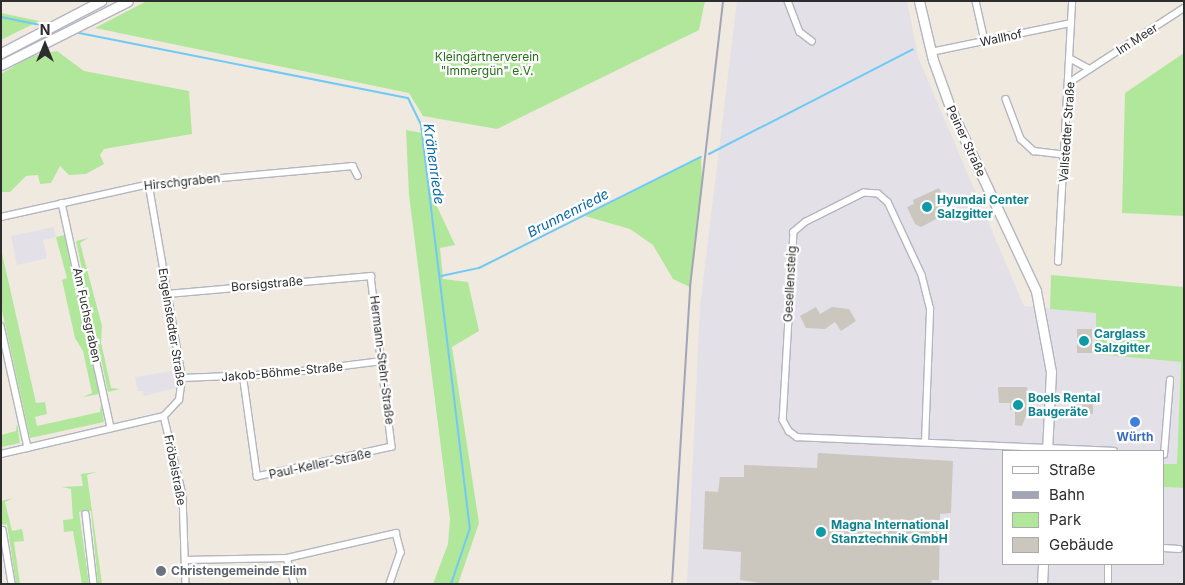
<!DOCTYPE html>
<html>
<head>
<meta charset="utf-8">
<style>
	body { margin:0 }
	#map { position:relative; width:1185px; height:585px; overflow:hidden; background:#efe9e0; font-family:Inter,sans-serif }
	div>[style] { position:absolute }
	.industrial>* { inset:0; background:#e3e0e8 }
	.green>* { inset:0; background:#b1e79b }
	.stream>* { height:2px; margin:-1px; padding:0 1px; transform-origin:1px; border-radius:1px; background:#70caf4 }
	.building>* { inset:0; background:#cbc7be; transform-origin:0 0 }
	.roads { filter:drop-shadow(1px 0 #b3b5c1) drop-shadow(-1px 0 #b3b5c1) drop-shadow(0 1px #b3b5c1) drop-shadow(0 -1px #b3b5c1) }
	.minor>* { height:5.5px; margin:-2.75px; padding:0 2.75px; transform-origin:2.75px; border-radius:2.75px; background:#fff }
	.secondary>* { height:9px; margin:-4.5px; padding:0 4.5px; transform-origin:4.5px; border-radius:4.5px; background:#fff }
	.rail>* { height:2px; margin:-1px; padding:0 1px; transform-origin:1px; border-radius:1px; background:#a2a4b8 }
	.dots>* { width:14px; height:14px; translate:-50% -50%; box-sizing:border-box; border:2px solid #fff; border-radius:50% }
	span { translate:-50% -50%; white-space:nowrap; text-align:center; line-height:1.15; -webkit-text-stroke:4.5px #fff; paint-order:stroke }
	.street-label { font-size:12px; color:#2d2d2d }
	.park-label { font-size:12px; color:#267018 }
	.culture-label { font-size:12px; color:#0d838f; font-weight:700 }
	.left { translate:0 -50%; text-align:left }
	.shop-label { font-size:12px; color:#366cbe; font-weight:700 }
	.worship-label { font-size:12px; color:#5b616d; font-weight:700 }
	.water-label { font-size:14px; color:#0868a7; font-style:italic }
	.frame { position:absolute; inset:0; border:2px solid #2d2d2d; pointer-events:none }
	.legend { position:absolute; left:1002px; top:450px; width:162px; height:115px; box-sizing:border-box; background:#fff; border:1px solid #ababab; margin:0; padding:6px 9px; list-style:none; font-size:15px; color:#2d2d2d }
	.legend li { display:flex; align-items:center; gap:10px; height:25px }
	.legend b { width:25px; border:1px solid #ababab }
	.north { position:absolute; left:20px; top:20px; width:50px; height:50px; -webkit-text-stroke:4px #fff; paint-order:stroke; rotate:0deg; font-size:14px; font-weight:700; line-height:20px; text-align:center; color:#2d2d2d }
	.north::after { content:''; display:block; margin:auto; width:18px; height:22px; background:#2d2d2d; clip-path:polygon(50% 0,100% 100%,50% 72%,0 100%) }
</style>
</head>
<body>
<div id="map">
	<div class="industrial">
		<div style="clip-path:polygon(737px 1px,907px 1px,918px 57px,1024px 306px,1096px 313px,1097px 354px,1181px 362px,1177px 465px,1164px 464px,1164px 451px,1004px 451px,1004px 564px,1164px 564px,1164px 487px,1184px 488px,1184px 584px,687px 584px,700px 307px)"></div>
		<div style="clip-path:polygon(54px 227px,56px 237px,43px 240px,47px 258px,17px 265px,11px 236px)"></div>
		<div style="clip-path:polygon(172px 371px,176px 388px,144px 396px,143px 391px,138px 391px,135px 377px)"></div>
	</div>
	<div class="green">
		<div style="clip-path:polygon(147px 1px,705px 1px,699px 30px,497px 129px,423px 116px,409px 93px,95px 28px)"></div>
		<div style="clip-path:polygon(1px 13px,39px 21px,1px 40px)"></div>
		<div style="clip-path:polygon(57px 51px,84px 71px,189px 91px,192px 134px,104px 149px,100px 155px,104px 164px,86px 174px,69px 175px,60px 166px,51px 183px,40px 184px,38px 175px,26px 176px,10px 192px,1px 192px,1px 74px,31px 56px)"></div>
		<div style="clip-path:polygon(1184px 53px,1184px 216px,1122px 213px,1125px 93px)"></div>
		<div style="clip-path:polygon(406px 130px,422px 133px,428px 187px,455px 245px,440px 248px,443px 279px,468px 282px,479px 331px,452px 347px,479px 523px,458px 584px,433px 584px,448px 544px,450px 519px,409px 195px)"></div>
		<div style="clip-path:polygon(701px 157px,702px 181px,690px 287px,673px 279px,653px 245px,630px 229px,585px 216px)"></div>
		<div style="clip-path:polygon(65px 235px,99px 394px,83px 397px,92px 393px,83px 351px,75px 338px,62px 280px,67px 278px,56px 237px)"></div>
		<div style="clip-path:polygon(88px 238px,80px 243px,102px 326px,101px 342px,111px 388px,120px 389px,108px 392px,76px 241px)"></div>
		<div style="clip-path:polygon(1px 249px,36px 403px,45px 402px,47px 414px,35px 417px,37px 426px,100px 412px,101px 403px,104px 422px,30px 438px,1px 306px)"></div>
		<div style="clip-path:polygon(1051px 275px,1184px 287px,1184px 488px,1164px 487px,1164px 464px,1177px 464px,1181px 362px,1096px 354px,1096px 313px,1050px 309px)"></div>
		<div style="clip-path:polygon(17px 423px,20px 443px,1px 447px,1px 435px,16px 431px)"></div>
		<div style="clip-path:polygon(96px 472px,87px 475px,102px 584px,98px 584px,91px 511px,79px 512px,89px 584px,82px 584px,73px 531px,64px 532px,63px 520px,73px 519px,71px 489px,62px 487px,83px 486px,81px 474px)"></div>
		<div style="clip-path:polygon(13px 498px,5px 502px,12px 531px,22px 529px,23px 534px,24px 541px,14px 542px,20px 584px,16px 584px,7px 524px,2px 525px,1px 521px,1px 501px)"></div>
	</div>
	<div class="stream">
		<div style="left:1px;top:17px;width:45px;rotate:11.6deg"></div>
		<div style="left:74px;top:32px;width:340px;rotate:11.2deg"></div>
		<div style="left:408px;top:98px;width:30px;rotate:64deg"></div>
		<div style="left:421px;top:125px;width:406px;rotate:83.1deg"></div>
		<div style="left:470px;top:528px;width:59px;rotate:108.7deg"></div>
		<div style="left:709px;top:154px;width:229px;rotate:-27.2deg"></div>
		<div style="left:441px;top:276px;width:39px;rotate:-12deg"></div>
		<div style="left:479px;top:268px;width:248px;rotate:-26.6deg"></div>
	</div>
	<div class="building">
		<div style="clip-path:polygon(939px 188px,947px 206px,935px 212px,938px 218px,921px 227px,915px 224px,907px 207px,914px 204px,913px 200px)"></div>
		<div style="clip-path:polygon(816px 307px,820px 314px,832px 307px,849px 309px,856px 321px,841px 331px,835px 322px,825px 329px,806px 328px,800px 316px)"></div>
		<div style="left:1077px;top:329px;width:15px;height:24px"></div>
		<div style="clip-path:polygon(998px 387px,1027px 387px,1029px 408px,1022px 426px,1015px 425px,1015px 410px,1010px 410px,1010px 403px,999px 403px)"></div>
		<div style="clip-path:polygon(1074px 394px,1093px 395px,1093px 414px,1076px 414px,1072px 410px)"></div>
		<div style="clip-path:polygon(818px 453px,953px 461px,951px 513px,940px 514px,939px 580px,932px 580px,931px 584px,768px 584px,740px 580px,741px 552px,703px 549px,705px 491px,718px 492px,720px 477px,744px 477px,744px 465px,817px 468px)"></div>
	</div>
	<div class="roads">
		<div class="minor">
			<div style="left:788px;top:1px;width:33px;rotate:69deg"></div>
			<div style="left:800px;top:32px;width:15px;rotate:37deg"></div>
			<div style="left:976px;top:1px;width:41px;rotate:77.3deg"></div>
			<div style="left:931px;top:52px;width:143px;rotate:-11.7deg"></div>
			<div style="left:1071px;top:59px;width:21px;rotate:28deg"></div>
			<div style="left:1070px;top:82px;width:136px;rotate:-33deg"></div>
			<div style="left:1006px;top:99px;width:43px;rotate:69.4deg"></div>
			<div style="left:1021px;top:139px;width:18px;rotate:43deg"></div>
			<div style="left:1034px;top:151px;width:31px;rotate:7deg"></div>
			<div style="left:62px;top:203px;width:230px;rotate:77.7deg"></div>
			<div style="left:1px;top:217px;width:148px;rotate:-12.5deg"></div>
			<div style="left:145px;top:185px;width:209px;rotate:-5.2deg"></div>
			<div style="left:353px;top:166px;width:11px;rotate:63deg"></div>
			<div style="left:1058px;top:262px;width:261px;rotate:-86.9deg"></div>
			<div style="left:167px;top:294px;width:205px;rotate:-5deg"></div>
			<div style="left:371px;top:276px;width:172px;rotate:83deg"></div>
			<div style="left:392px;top:447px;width:138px;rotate:167.5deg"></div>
			<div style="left:257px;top:477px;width:101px;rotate:-98deg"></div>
			<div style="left:1px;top:326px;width:125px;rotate:77.5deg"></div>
			<div style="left:182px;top:378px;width:96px;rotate:-2.4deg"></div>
			<div style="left:278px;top:374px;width:105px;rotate:-7.1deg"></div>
			<div style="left:164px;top:416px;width:81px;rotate:76.5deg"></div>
			<div style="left:183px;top:495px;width:89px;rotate:88.1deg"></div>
			<div style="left:925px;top:442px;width:133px;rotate:-87.8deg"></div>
			<div style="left:930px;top:309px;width:34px;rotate:-104deg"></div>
			<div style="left:922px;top:276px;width:81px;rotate:-115deg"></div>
			<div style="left:888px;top:203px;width:13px;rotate:-138deg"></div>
			<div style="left:878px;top:194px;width:14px;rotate:-176deg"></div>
			<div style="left:864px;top:193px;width:65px;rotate:153.4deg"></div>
			<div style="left:806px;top:222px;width:16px;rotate:140deg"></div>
			<div style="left:794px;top:232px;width:188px;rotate:93.3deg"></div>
			<div style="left:783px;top:420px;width:13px;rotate:61deg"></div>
			<div style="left:789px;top:431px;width:10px;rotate:37deg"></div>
			<div style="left:797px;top:437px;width:317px;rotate:2.5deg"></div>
			<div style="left:1px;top:454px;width:167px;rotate:-13.1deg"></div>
			<div style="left:164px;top:416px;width:22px;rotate:-47deg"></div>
			<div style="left:179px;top:400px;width:22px;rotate:-82deg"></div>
			<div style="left:182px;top:378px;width:195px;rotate:-99.8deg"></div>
			<div style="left:1164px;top:455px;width:75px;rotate:-85.4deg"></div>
			<div style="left:86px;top:514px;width:70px;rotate:83.5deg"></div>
			<div style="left:3px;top:530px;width:55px;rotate:80.5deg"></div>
			<div style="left:1164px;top:548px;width:15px;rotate:4deg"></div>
			<div style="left:287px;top:558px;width:27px;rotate:73deg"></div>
			<div style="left:185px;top:560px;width:102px;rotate:-1.1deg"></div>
			<div style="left:287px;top:558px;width:112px;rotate:-12.9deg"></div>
			<div style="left:396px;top:533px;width:20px;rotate:75deg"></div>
			<div style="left:401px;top:552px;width:34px;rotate:109deg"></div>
			<div style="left:1108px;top:584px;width:20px;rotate:-90deg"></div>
		</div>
		<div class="secondary">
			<div style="left:919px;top:1px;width:61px;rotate:76.7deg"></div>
			<div style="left:933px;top:60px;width:53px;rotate:70.2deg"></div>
			<div style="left:951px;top:110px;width:200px;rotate:64.8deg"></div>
			<div style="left:1036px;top:291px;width:82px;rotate:79.5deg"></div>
			<div style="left:1051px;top:372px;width:79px;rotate:92.9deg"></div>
			<div style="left:1px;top:53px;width:113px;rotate:-27.5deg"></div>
			<div style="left:1px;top:65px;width:142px;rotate:-26.7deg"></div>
			<div style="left:1042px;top:584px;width:20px;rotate:-87deg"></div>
		</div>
	</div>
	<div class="rail">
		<div style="left:672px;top:584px;width:298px;rotate:-86.5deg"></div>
		<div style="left:690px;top:287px;width:288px;rotate:-83.4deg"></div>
	</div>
	<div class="dots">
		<div style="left:927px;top:207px;background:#0f9aa8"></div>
		<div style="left:1084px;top:341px;background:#0f9aa8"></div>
		<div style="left:1018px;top:405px;background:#0f9aa8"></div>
		<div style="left:1135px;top:422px;background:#3f7fe0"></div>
		<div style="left:821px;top:532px;background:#0f9aa8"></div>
		<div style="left:161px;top:571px;background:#6b7280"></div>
	</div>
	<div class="street-label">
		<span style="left:1001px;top:38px;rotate:-12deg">Wallhof</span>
		<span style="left:1137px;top:39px;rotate:-33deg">Im Meer</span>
		<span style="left:1067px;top:132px;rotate:-86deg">Vallstedter Straße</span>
		<span style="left:966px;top:141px;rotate:65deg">Peiner Straße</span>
		<span style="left:182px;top:182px;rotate:-6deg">Hirschgraben</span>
		<span style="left:267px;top:284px;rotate:-5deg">Borsigstraße</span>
		<span style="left:790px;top:284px;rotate:-87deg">Gesellensteig</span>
		<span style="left:87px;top:315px;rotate:78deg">Am Fuchsgraben</span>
		<span style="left:172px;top:327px;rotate:81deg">Engelnstedter Straße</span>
		<span style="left:382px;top:360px;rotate:83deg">Hermann-Stehr-Straße</span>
		<span style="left:282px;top:372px;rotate:-5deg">Jakob-Böhme-Straße</span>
		<span style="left:320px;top:464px;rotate:-12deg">Paul-Keller-Straße</span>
		<span style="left:175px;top:470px;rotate:79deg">Fröbelstraße</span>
	</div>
	<div class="park-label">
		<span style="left:487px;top:64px">Kleingärtnerverein<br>"Immergün" e.V.</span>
	</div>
	<div class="culture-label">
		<span class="left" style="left:937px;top:207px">Hyundai Center<br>Salzgitter</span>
		<span class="left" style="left:1094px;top:341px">Carglass<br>Salzgitter</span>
		<span class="left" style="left:1028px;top:405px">Boels Rental<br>Baugeräte</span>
		<span class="left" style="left:831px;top:532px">Magna International<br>Stanztechnik GmbH</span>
	</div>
	<div class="shop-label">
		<span style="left:1135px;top:437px">Würth</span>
	</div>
	<div class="worship-label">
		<span class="left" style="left:171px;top:571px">Christengemeinde Elim</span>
	</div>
	<div class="water-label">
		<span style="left:434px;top:164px;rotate:82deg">Krähenriede</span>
		<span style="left:568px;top:213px;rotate:-27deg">Brunnenriede</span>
	</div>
	<div class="frame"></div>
	<ul class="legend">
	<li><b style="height:6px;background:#fff"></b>Straße</li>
	<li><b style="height:6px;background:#a2a4b8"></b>Bahn</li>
	<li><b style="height:14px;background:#b1e79b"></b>Park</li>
	<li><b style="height:14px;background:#cbc7be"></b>Gebäude</li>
	</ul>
	<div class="north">N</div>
</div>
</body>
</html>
